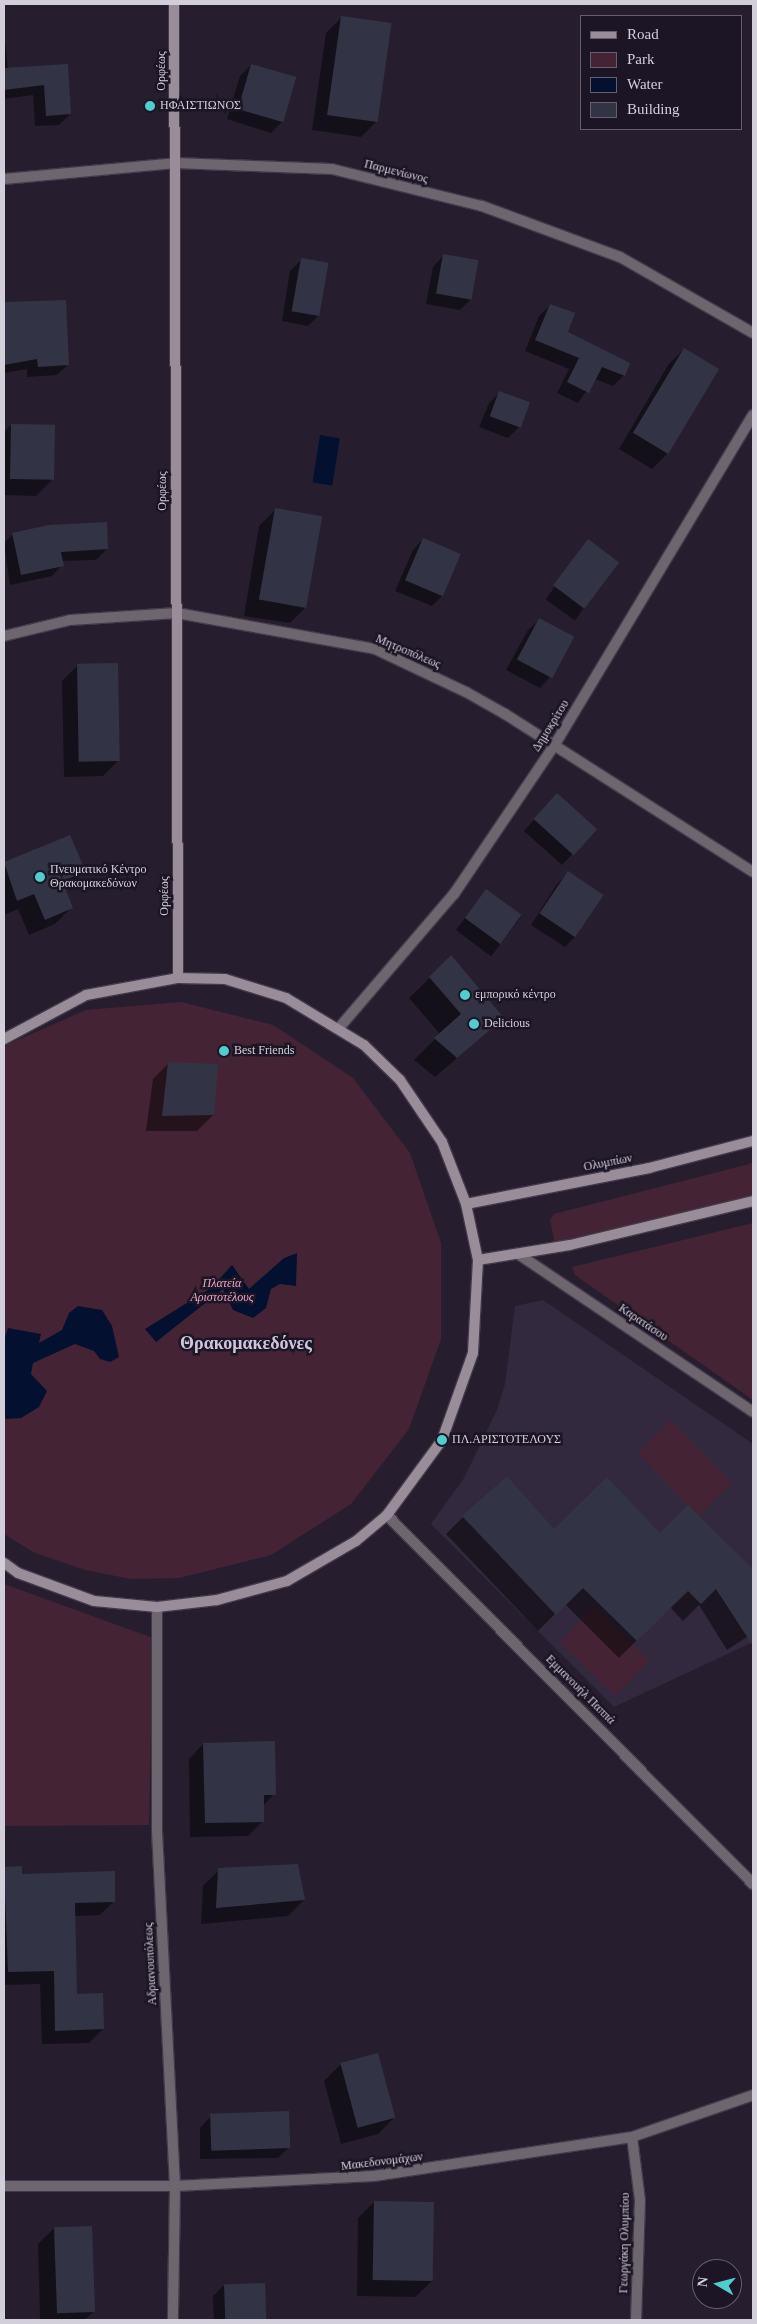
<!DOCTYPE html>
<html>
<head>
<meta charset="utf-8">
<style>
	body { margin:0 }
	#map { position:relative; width:757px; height:2324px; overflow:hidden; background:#261e2f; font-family:"Times New Roman",serif }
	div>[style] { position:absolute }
	.built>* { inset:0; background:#33293e }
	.green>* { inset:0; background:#442434; transform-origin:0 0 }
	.water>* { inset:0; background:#03102f; transform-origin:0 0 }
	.shadow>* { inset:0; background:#0007; transform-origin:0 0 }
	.building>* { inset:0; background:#333346; transform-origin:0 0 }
	.roads { filter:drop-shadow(1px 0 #423a4a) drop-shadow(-1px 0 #423a4a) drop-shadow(0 1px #423a4a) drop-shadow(0 -1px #423a4a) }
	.street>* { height:10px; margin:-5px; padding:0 5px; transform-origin:5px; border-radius:5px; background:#6e666e }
	.secondary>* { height:10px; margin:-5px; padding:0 5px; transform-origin:5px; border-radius:5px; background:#998d99 }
	.dots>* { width:14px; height:14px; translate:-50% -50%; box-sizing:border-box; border:2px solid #1c1525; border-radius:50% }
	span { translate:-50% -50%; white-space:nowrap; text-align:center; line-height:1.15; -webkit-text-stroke:5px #1c1525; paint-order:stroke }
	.street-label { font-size:12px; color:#d3cfda }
	.poi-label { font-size:12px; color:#d3cfda }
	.left { translate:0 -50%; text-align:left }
	.park-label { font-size:12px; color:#efa6c9; font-style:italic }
	.district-label { font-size:18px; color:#cfc5db; font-weight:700 }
	.frame { position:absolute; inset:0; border:5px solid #d3cfda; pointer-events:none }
	.legend { position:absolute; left:580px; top:15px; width:162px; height:115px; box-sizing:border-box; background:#1c1525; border:1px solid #655f6d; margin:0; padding:6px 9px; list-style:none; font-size:15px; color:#d3cfda }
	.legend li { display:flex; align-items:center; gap:10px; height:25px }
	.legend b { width:25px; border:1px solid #655f6d }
	.north { position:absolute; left:692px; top:2259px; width:50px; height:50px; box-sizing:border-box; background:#1c1525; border:1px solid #655f6d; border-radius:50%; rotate:278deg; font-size:14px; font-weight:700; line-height:20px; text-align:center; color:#d3cfda }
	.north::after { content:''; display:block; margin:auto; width:18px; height:22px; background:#52cdce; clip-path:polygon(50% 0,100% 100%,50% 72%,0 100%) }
</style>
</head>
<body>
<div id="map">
	<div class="built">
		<div style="clip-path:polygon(543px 1300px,753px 1444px,753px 1642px,614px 1707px,431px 1524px,464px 1478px,497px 1410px,505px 1384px,515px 1306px)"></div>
	</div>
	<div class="green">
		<div style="clip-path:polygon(181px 1002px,273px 1025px,353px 1078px,410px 1153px,441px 1243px,441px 1339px,409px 1429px,351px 1504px,271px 1555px,179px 1578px,131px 1579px,85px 1570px,35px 1553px,4px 1534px,4px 1046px,86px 1010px)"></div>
		<div style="clip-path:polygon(753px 1163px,753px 1200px,556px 1248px,550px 1220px,554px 1214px)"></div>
		<div style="clip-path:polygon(753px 1223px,753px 1400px,575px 1275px,572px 1267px)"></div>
		<div style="left:671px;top:1420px;width:88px;height:47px;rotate:46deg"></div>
		<div style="clip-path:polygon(4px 1584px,153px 1638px,149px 1825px,4px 1826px)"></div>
		<div style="left:594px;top:1607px;width:77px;height:49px;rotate:44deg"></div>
	</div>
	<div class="water">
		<div style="left:320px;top:435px;width:20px;height:48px;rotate:9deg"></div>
		<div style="clip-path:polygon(297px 1253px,296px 1286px,280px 1284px,271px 1289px,266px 1308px,253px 1318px,233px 1310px,223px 1289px,156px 1342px,145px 1329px,211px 1288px,232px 1265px,249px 1289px,284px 1258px)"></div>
		<div style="clip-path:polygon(78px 1306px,102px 1310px,112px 1326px,119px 1357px,110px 1362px,100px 1359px,94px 1351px,75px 1344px,33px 1363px,31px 1374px,47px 1391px,39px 1407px,21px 1418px,6px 1419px,4px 1416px,4px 1341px,8px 1328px,41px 1334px,39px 1343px,62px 1330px,69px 1313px)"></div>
	</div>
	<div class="shadow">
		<div style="clip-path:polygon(342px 17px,377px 121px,361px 137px,312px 130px,326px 33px)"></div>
		<div style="clip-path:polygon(4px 30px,8px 69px,67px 66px,70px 114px,59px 125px,35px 126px,33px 95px,4px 99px)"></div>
		<div style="clip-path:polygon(251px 65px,295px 78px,282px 122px,271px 133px,227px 119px,240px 76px)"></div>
		<div style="clip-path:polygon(443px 256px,471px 299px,460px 310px,426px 304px,433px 267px)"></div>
		<div style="clip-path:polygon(301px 260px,319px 315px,308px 326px,282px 321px,290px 271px)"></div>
		<div style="clip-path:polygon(4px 301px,68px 365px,57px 375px,27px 377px,27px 369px,4px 373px)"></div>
		<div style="clip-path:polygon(550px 305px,566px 333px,624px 375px,613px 386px,595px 379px,578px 403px,557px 393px,569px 369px,525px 351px,539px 316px)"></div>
		<div style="clip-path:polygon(684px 349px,717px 369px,668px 453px,652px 469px,619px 449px,668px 365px)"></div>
		<div style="clip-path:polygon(500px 392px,519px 427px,508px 438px,479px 427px,489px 403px)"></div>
		<div style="clip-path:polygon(11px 425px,52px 480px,36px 496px,4px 495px,4px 432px)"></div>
		<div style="clip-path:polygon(275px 510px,306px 607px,290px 623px,244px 616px,259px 526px)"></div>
		<div style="clip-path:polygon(13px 534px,107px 549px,96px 560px,62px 561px,62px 565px,52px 576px,10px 585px,4px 543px)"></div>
		<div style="clip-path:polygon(423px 539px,443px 595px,432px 606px,395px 591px,413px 550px)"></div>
		<div style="left:588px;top:541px;width:36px;height:72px;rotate:36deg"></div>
		<div style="clip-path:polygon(539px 620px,550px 677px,540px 688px,506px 670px,528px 630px)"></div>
		<div style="clip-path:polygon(78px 665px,119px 760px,103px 776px,64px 777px,62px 681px)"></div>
		<div style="clip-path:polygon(547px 805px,596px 829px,562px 865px,524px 831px)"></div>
		<div style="clip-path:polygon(70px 837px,84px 871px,63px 889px,71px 908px,55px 924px,29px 935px,18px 909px,4px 915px,4px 864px)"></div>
		<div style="clip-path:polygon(568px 873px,602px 895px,576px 936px,565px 947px,531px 925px,557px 884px)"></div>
		<div style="left:486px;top:890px;width:44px;height:50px;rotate:37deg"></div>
		<div style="clip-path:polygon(451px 957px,503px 1018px,435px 1077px,414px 1060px,440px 1034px,409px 998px)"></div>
		<div style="clip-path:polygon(169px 1063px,213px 1115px,197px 1131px,146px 1131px,153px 1079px)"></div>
		<div style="clip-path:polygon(688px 1506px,753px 1571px,753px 1633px,727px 1650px,699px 1605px,683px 1621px,670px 1607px,619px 1658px,565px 1604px,538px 1631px,446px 1534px,463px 1517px,554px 1530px,660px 1535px)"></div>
		<div style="clip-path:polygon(203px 1744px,274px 1794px,263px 1806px,263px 1821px,248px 1836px,190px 1837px,189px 1759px)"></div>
		<div style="clip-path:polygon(21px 1867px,21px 1875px,114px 1901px,100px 1915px,74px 1916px,76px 1995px,103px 2029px,89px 2043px,42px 2044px,40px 1984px,4px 1985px,4px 1868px)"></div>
		<div style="clip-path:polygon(219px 1870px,304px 1900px,288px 1916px,201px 1924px,203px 1886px)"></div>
		<div style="clip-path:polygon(378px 2055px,394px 2118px,378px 2134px,341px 2144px,324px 2081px,340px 2065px)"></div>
		<div style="clip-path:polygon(210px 2117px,288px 2148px,278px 2158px,200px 2159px,200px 2128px)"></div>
		<div style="clip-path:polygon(374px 2202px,432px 2281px,415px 2297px,357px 2296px,358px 2218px)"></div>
		<div style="clip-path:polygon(54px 2228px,94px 2311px,85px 2320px,40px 2320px,38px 2244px)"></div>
		<div style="clip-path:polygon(264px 2284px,265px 2320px,214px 2320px,213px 2296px,224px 2285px)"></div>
	</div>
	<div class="building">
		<div style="left:341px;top:16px;width:51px;height:100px;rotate:8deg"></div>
		<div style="clip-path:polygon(68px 64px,71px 114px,46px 116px,44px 85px,4px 90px,4px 68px)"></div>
		<div style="left:251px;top:64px;width:47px;height:47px;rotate:16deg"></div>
		<div style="left:443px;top:254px;width:36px;height:40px;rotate:10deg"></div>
		<div style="left:301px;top:258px;width:28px;height:54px;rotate:10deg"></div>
		<div style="clip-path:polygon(66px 300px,69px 365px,38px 367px,37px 359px,4px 365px,4px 302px)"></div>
		<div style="clip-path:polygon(550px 304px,575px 313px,568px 332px,630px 363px,625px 376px,602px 367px,589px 393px,567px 382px,579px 358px,535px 340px)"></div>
		<div style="left:684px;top:348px;width:41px;height:99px;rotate:31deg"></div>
		<div style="left:499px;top:391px;width:33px;height:27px;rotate:20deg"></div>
		<div style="left:11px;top:424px;width:44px;height:55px;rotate:1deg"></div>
		<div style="left:275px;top:508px;width:48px;height:93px;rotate:10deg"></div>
		<div style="clip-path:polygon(107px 522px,108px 549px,61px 552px,64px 566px,21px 575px,12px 533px,49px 525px)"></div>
		<div style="left:423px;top:538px;width:41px;height:46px;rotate:23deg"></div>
		<div style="left:588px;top:539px;width:39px;height:58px;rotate:37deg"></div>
		<div style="left:539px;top:618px;width:40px;height:47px;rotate:28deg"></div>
		<div style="left:118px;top:663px;width:98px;height:41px;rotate:89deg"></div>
		<div style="left:557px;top:793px;width:54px;height:35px;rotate:42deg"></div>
		<div style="clip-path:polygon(70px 835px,86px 872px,62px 881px,73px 908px,45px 920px,34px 894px,17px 901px,4px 862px)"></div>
		<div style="left:568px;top:871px;width:43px;height:51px;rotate:34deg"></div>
		<div style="left:486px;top:889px;width:44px;height:36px;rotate:36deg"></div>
		<div style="clip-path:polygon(451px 955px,504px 1018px,457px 1058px,434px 1038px,461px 1014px,429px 977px)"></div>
		<div style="clip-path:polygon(168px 1062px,218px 1064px,214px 1115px,162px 1116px)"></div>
		<div style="clip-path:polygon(507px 1476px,554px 1529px,607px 1477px,660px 1533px,688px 1505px,753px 1569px,753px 1646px,716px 1589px,701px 1604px,688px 1591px,637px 1641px,583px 1588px,556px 1615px,462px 1516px)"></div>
		<div style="clip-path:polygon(275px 1741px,276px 1795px,264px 1795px,264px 1822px,205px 1823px,203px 1743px)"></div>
		<div style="clip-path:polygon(298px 1864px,305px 1900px,216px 1908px,218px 1868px)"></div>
		<div style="clip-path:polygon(22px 1866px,22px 1874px,115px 1871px,115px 1902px,75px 1903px,77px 1994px,103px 1993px,104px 2029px,55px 2031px,54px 1971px,8px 1972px,4px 1867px)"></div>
		<div style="left:378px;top:2053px;width:67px;height:39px;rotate:75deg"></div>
		<div style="left:289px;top:2111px;width:37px;height:79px;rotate:88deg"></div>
		<div style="left:374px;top:2201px;width:60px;height:79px;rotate:1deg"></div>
		<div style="left:92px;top:2226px;width:86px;height:38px;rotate:88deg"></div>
		<div style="left:265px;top:2283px;width:37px;height:41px;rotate:88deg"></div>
	</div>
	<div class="roads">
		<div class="street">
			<div style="left:4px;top:179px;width:172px;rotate:-5.3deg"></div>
			<div style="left:175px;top:163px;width:157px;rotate:2.2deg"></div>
			<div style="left:332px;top:169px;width:154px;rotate:13.9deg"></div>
			<div style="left:482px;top:206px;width:147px;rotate:20.3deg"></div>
			<div style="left:620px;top:257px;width:153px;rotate:29.7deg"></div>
			<div style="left:4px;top:636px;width:68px;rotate:-13.6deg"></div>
			<div style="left:70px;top:620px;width:107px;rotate:-3.7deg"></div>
			<div style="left:177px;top:613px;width:201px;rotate:10.3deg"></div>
			<div style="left:375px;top:649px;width:101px;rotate:25.3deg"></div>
			<div style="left:466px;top:692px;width:45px;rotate:29.4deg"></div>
			<div style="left:505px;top:714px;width:294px;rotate:32.5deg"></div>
			<div style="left:339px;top:1028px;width:177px;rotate:-49.4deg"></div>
			<div style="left:454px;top:894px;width:179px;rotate:-56deg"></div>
			<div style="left:554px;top:746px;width:386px;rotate:-59deg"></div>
			<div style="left:518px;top:1254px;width:283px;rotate:33.9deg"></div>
			<div style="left:387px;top:1515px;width:520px;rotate:45.23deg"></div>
			<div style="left:157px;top:1607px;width:224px;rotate:90deg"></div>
			<div style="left:157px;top:1831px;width:355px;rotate:87.1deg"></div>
			<div style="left:175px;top:2186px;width:134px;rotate:90.9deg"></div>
			<div style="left:632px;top:2137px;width:64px;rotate:82.8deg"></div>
			<div style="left:640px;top:2200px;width:120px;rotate:91.9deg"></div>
			<div style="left:4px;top:2186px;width:171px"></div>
			<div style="left:175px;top:2186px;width:199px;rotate:-2.9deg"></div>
			<div style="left:374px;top:2176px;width:261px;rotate:-8.6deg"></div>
			<div style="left:632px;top:2137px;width:128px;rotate:-19.1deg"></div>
		</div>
		<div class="secondary">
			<div style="left:174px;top:4px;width:974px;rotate:89.76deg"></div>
			<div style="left:4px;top:1039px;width:93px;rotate:-28.2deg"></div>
			<div style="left:86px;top:995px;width:94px;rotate:-10.5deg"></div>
			<div style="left:178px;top:978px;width:47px;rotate:1.2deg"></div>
			<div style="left:225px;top:979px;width:64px;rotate:17.3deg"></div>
			<div style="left:286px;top:998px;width:91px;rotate:31.1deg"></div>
			<div style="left:364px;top:1045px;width:50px;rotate:44.2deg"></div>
			<div style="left:400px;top:1080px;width:75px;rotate:55.9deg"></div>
			<div style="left:442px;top:1142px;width:66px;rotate:68.8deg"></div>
			<div style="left:466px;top:1204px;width:57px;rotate:77.9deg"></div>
			<div style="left:478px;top:1260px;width:93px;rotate:93.1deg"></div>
			<div style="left:473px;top:1353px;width:92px;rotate:109.6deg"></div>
			<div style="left:442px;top:1440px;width:93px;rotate:126.3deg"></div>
			<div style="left:387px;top:1515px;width:40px;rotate:140deg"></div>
			<div style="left:356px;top:1541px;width:80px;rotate:149.9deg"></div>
			<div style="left:287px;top:1581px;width:73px;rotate:164.8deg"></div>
			<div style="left:217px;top:1600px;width:60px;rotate:173.3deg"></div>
			<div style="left:157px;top:1607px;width:63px;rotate:-174.6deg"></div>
			<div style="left:94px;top:1601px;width:81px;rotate:-159.8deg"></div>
			<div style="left:18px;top:1573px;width:17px;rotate:-144deg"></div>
			<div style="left:466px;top:1204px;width:187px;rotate:-11.1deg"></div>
			<div style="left:649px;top:1168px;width:107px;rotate:-14.6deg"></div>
			<div style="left:478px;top:1260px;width:93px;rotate:-9.3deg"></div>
			<div style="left:570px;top:1245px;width:188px;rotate:-13.5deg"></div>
		</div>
	</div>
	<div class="dots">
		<div style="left:150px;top:106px;background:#52cdce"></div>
		<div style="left:40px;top:877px;background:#52cdce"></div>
		<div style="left:465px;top:995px;background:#52cdce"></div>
		<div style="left:474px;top:1024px;background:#52cdce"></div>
		<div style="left:224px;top:1051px;background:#52cdce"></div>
		<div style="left:442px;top:1440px;background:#52cdce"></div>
	</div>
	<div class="street-label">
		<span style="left:162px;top:71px;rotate:-90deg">Ορφέως</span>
		<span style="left:396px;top:172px;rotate:14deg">Παρμενίωνος</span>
		<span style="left:163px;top:491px;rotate:-90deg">Ορφέως</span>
		<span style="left:408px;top:652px;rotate:23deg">Μητροπόλεως</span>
		<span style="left:551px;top:726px;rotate:-58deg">Δημοκρίτου</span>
		<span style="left:165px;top:896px;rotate:-90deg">Ορφέως</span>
		<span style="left:608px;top:1163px;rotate:-11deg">Ολυμπίων</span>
		<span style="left:643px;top:1323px;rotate:34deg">Καρατάσου</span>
		<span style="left:580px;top:1690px;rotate:45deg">Εμμανουήλ Παππά</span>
		<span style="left:151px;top:1964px;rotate:-93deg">Αδριανουπόλεως</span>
		<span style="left:382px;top:2162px;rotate:-7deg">Μακεδονομάχων</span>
		<span style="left:625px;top:2243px;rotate:-89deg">Γεωργάκη Ολυμπίου</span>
	</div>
	<div class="poi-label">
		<span class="left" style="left:160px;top:106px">ΗΦΑΙΣΤΙΩΝΟΣ</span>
		<span class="left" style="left:50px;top:877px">Πνευματικό Κέντρο<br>Θρακομακεδόνων</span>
		<span class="left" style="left:475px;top:995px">εμπορικό κέντρο</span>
		<span class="left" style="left:484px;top:1024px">Delicious</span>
		<span class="left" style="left:234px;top:1051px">Best Friends</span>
		<span class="left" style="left:452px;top:1440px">ΠΛ.ΑΡΙΣΤΟΤΕΛΟΥΣ</span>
	</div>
	<div class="park-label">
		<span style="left:222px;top:1291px">Πλατεία<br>Αριστοτέλους</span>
	</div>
	<div class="district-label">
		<span style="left:246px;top:1343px">Θρακομακεδόνες</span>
	</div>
	<div class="frame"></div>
	<ul class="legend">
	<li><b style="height:6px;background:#998d99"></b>Road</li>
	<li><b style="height:14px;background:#442434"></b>Park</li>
	<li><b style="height:14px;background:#03102f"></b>Water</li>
	<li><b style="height:14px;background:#333346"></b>Building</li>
	</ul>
	<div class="north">N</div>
</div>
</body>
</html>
